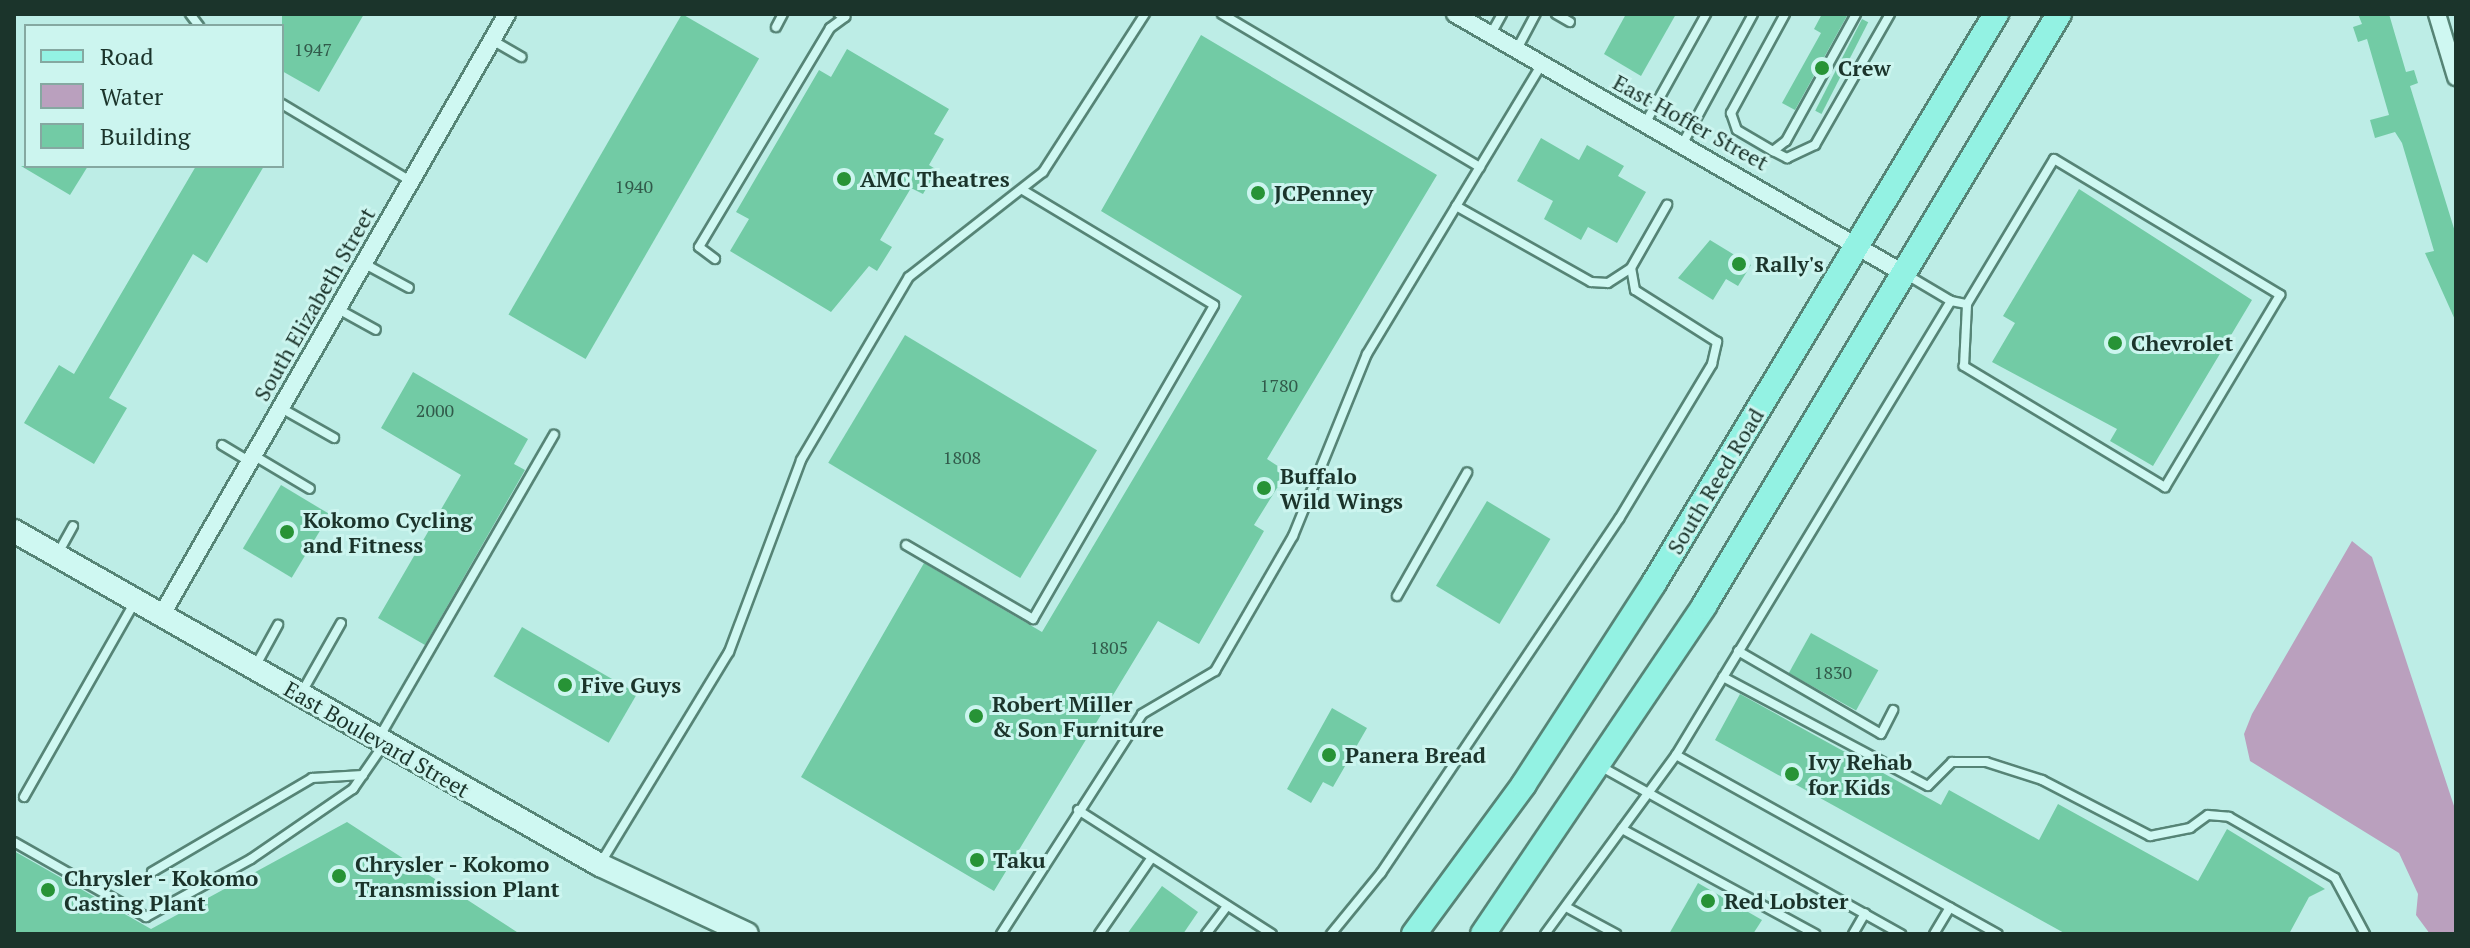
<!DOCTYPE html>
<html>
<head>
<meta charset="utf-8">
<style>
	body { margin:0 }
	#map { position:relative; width:2470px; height:948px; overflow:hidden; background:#bdede6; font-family:"PT Serif",serif }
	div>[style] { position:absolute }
	.water>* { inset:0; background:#baa0be }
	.building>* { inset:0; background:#72cba5; transform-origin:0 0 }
	.roads { filter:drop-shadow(2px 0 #568476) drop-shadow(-2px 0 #568476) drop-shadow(0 2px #568476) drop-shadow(0 -2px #568476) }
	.lane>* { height:8px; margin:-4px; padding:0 4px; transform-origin:4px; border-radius:4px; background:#cff8f2 }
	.street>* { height:16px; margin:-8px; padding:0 8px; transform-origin:8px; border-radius:8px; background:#cff8f2 }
	.secondary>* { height:22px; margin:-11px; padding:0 11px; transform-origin:11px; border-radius:11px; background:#cff8f2 }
	.primary>* { height:24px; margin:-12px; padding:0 12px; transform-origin:12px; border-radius:12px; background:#93f2e3 }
	.dots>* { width:22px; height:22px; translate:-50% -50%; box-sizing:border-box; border:4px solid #ccf5ef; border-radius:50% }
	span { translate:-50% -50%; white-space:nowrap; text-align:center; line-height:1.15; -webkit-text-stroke:6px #ccf5ef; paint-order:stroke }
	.number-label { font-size:18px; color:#315a4a }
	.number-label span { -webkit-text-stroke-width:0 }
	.poi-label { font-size:22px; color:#1b342b; font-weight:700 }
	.left { translate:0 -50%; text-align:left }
	.street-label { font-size:22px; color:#1b342b }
	.frame { position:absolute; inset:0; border:16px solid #1b342b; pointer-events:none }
	.legend { position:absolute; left:24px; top:24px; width:260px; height:144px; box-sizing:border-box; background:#ccf5ef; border:2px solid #85a8a1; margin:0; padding:10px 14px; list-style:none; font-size:24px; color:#1b342b }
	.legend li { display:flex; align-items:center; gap:16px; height:40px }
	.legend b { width:40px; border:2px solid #85a8a1 }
</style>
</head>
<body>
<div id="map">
	<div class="water">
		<div style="clip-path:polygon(2352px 541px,2372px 557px,2456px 812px,2456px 934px,2430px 934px,2416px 915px,2418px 894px,2399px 853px,2250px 761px,2244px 734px,2252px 714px)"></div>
	</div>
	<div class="building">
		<div style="clip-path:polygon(282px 14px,364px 14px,319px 92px,282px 71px)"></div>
		<div style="left:682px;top:14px;width:89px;height:347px;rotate:30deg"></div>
		<div style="clip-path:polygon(1626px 14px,1676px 14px,1641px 76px,1604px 54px)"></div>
		<div style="clip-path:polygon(1822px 14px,1848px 14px,1795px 110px,1782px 103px,1821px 33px,1814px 29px)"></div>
		<div style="clip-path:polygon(2358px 14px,2389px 14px,2406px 72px,2414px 70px,2418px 83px,2410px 86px,2456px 235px,2456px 322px,2425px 253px,2434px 251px,2402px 143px,2395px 132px,2375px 138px,2370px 120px,2389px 115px,2367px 39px,2358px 42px,2353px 27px,2362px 24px)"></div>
		<div style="left:1862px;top:19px;width:7px;height:103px;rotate:27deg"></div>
		<div style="clip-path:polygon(1201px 35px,1437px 175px,1267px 459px,1287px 472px,1254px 525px,1264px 531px,1199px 644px,1158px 621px,994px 891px,801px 777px,924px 563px,1042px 632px,1242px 296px,1101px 211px)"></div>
		<div style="clip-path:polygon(847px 49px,949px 109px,934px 134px,944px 139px,929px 165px,937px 170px,923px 194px,911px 188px,880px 240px,892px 247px,877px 271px,869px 266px,831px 312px,730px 251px,749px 219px,736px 212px,819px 70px,831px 77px)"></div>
		<div style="clip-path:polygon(1541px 138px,1579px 160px,1587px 145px,1624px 166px,1618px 176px,1646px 192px,1617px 243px,1588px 227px,1581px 240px,1544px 219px,1553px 201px,1517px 181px)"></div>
		<div style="clip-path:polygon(21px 166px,88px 166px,70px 195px)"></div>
		<div style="clip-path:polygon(196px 166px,264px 166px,207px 263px,193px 254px,109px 398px,127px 408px,94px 464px,24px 423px,59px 365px,74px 374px)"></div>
		<div style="clip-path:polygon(2079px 189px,2252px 300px,2153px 466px,2110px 441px,2117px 429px,1992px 362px,2015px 323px,2003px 316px)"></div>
		<div style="clip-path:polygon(1710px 240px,1751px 265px,1738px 286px,1726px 279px,1713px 300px,1678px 278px)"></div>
		<div style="left:905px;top:335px;width:224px;height:149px;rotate:31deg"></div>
		<div style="clip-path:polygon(413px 372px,528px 439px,514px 464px,525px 470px,425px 645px,378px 618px,461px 475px,381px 428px)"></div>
		<div style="left:281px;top:485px;width:57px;height:74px;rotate:31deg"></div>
		<div style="left:1487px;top:501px;width:74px;height:99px;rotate:31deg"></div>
		<div style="left:522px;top:627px;width:133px;height:57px;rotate:30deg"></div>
		<div style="left:1811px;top:633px;width:77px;height:46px;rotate:29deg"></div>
		<div style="clip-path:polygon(1740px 694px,1941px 805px,1949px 790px,2039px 840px,2058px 804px,2198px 881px,2227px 829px,2325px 889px,2309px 897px,2289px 934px,2066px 934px,1715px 740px)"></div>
		<div style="clip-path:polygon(1332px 708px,1367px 728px,1333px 787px,1323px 782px,1311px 803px,1287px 789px)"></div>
		<div style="clip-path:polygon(347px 822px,520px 934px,14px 934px,14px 851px,151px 929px)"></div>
		<div style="clip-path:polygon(1698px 883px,1762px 920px,1753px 934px,1669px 934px)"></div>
		<div style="clip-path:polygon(1162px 886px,1198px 912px,1183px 934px,1127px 934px)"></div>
	</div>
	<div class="roads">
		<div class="lane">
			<div style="left:190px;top:14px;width:15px;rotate:53deg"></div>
			<div style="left:1222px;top:14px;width:300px;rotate:30.7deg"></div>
			<div style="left:1556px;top:14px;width:16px;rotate:30deg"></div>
			<div style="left:1785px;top:14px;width:113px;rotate:118.6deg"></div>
			<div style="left:1731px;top:113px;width:18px;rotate:71deg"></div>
			<div style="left:1737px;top:130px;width:42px;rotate:30.3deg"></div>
			<div style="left:1773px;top:151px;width:16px;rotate:-38deg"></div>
			<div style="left:1786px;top:141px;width:145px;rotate:-61.1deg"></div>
			<div style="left:776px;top:27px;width:15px;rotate:-62deg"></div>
			<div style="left:1491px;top:34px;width:23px;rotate:-61deg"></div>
			<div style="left:492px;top:40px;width:34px;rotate:30deg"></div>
			<div style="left:1517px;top:49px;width:40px;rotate:-62deg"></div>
			<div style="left:282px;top:104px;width:148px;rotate:30.9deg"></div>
			<div style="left:1646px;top:122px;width:124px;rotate:-60.9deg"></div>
			<div style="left:1683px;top:143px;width:147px;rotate:-61.5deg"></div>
			<div style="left:1773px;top:151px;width:16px;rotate:27deg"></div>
			<div style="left:1787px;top:158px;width:31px;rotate:-25deg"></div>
			<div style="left:1815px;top:145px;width:151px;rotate:-60.2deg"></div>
			<div style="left:1456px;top:206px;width:155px;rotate:29.4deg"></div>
			<div style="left:1591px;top:282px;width:17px;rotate:3deg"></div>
			<div style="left:1608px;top:283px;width:27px;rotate:-33deg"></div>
			<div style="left:715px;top:259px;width:20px;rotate:-143deg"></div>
			<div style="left:699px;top:247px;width:255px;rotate:-59.1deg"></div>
			<div style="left:830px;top:28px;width:19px;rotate:-36deg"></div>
			<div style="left:845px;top:17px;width:7px;rotate:-153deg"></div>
			<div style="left:363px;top:263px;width:52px;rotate:28.5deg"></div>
			<div style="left:1951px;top:301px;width:16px;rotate:11deg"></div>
			<div style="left:1967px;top:304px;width:169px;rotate:-59deg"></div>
			<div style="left:2054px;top:159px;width:264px;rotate:31deg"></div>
			<div style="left:2280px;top:295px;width:224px;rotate:120.9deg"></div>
			<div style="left:2165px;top:487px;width:235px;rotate:-149deg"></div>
			<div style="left:1964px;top:366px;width:62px;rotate:-87.2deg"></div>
			<div style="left:338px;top:309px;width:43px;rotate:28.9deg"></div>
			<div style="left:281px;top:408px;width:61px;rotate:29.5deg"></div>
			<div style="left:222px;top:445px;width:33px;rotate:31deg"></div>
			<div style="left:253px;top:455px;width:66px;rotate:30.8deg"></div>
			<div style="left:906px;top:545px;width:147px;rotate:30.2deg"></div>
			<div style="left:1033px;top:619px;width:362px;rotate:-60deg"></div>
			<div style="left:1214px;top:305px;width:222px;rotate:-149deg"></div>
			<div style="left:57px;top:555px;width:33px;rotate:-61deg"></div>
			<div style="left:1397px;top:596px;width:142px;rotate:-60.4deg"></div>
			<div style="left:1738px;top:651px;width:165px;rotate:30.1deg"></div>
			<div style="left:1881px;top:734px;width:27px;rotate:-63deg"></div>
			<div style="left:256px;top:665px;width:46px;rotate:-61.2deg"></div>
			<div style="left:1723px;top:677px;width:232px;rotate:28deg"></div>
			<div style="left:1928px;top:786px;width:34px;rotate:-45deg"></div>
			<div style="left:1952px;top:762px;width:34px"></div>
			<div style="left:1986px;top:762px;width:59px;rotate:17.8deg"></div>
			<div style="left:2042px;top:780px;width:122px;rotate:27.4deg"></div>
			<div style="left:2150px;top:836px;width:41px;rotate:-11.3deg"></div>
			<div style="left:2190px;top:828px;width:22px;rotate:-36deg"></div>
			<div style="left:2208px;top:815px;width:21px;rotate:5deg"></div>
			<div style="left:2229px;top:817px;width:122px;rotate:29.9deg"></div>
			<div style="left:2335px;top:878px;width:64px;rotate:61.8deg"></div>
			<div style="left:302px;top:692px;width:79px;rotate:-60.5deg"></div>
			<div style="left:380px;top:736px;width:348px;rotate:-60deg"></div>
			<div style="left:1676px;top:755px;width:368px;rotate:29.1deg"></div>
			<div style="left:1600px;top:766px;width:345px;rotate:29.2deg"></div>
			<div style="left:24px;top:797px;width:224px;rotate:-60.4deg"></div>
			<div style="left:1078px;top:810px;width:230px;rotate:32.6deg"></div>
			<div style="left:1622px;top:829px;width:220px;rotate:28.5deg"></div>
			<div style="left:14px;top:842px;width:152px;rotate:29.6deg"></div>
			<div style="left:146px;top:917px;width:120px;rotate:-28.9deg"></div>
			<div style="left:251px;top:859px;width:124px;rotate:-34.5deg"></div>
			<div style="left:353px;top:789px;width:55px;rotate:-55.4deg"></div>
			<div style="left:600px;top:864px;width:248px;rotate:-58.7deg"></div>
			<div style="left:729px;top:652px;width:205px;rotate:-69.4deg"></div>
			<div style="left:801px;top:460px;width:212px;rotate:-59.5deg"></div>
			<div style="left:909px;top:277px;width:170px;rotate:-38.1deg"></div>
			<div style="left:1043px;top:172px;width:188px;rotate:-57.2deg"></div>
			<div style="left:152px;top:872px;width:186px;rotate:-30.4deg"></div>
			<div style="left:312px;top:778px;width:51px;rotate:-3.4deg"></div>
			<div style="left:1566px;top:907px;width:57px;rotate:28.4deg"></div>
			<div style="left:1001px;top:934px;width:261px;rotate:-57.3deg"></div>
			<div style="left:1142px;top:714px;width:85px;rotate:-30.5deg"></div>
			<div style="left:1215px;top:671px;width:156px;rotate:-60deg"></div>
			<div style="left:1293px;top:536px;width:196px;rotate:-67.9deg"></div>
			<div style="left:1367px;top:354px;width:339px;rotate:-58.9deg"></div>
			<div style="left:1099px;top:934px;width:90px;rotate:-55.4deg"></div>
			<div style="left:1206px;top:934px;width:35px;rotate:-53deg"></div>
			<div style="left:1331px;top:934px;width:79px;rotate:-50.7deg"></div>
			<div style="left:1381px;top:873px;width:427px;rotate:-56.1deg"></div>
			<div style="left:1619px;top:519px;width:181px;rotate:-59deg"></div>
			<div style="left:1712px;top:364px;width:23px;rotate:-77deg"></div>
			<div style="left:1717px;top:342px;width:97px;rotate:-147.6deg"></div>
			<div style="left:1635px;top:290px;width:22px;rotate:-100deg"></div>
			<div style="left:1631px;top:268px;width:73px;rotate:-60.3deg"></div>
			<div style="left:1545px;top:934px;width:222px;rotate:-53.8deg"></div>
			<div style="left:1676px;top:755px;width:531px;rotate:-58.8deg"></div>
			<div style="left:1951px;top:301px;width:51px;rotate:-149.4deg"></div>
			<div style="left:1853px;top:934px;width:24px;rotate:-60deg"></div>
			<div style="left:1934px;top:934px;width:31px;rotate:-59deg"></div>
		</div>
		<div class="street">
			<div style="left:1455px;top:14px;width:517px;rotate:30.03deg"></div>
			<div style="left:2437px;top:14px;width:66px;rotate:73.2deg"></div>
			<div style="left:161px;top:616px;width:694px;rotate:-60.11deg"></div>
		</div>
		<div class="secondary">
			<div style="left:14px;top:531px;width:675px;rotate:29.68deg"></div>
			<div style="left:600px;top:865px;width:162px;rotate:25.1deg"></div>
		</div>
		<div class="primary">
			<div style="left:1414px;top:934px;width:186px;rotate:-53.7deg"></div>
			<div style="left:1524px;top:784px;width:239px;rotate:-57.1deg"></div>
			<div style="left:1654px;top:583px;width:664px;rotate:-58.99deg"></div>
			<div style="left:1483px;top:934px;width:396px;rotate:-56deg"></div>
			<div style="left:1704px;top:606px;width:690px;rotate:-59.05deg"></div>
		</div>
	</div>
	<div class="dots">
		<div style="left:1822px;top:68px;background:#279336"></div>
		<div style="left:844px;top:179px;background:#279336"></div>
		<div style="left:1258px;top:193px;background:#279336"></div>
		<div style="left:1739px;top:264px;background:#279336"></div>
		<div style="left:2115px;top:343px;background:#279336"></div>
		<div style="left:1264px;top:488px;background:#279336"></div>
		<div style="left:287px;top:532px;background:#279336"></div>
		<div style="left:565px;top:685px;background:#279336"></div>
		<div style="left:976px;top:716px;background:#279336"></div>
		<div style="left:1329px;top:755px;background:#279336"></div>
		<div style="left:1792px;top:774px;background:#279336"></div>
		<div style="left:977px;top:860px;background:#279336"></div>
		<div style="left:339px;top:876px;background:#279336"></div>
		<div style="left:48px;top:890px;background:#279336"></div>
		<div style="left:1708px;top:901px;background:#279336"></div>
	</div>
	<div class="number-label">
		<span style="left:313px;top:49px">1947</span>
		<span style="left:634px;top:186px">1940</span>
		<span style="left:1279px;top:385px">1780</span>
		<span style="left:435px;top:410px">2000</span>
		<span style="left:962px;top:457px">1808</span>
		<span style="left:1109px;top:647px">1805</span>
		<span style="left:1833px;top:672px">1830</span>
	</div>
	<div class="poi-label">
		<span class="left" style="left:1838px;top:68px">Crew</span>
		<span class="left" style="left:860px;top:179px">AMC Theatres</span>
		<span class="left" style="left:1274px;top:193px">JCPenney</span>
		<span class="left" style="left:1755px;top:264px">Rally's</span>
		<span class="left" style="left:2131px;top:343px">Chevrolet</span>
		<span class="left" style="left:1280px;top:488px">Buffalo<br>Wild Wings</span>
		<span class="left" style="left:303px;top:532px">Kokomo Cycling<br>and Fitness</span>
		<span class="left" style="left:581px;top:685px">Five Guys</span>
		<span class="left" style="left:992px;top:716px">Robert Miller<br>&amp; Son Furniture</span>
		<span class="left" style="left:1345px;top:755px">Panera Bread</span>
		<span class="left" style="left:1808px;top:774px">Ivy Rehab<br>for Kids</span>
		<span class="left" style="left:993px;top:860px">Taku</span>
		<span class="left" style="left:355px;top:876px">Chrysler - Kokomo<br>Transmission Plant</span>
		<span class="left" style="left:64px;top:890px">Chrysler - Kokomo<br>Casting Plant</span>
		<span class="left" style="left:1724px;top:901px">Red Lobster</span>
	</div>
	<div class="street-label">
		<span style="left:1691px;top:122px;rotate:29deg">East Hoffer Street</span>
		<span style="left:314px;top:304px;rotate:-60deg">South Elizabeth Street</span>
		<span style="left:1715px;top:481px;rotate:-59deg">South Reed Road</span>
		<span style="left:377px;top:739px;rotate:30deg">East Boulevard Street</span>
	</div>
	<div class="frame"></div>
	<ul class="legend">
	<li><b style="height:10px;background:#93f2e3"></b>Road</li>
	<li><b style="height:22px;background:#baa0be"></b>Water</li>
	<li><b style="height:22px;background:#72cba5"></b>Building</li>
	</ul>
</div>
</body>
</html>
